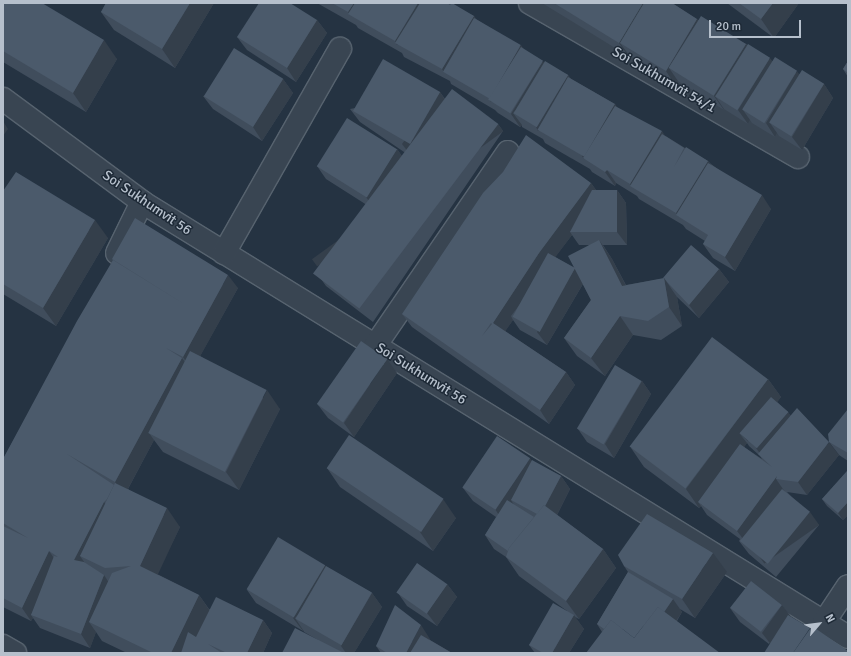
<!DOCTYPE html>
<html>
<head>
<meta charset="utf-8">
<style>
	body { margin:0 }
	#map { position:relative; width:851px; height:656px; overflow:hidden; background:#253342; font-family:Signika,sans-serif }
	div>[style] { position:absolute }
	.roads { filter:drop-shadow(1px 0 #57636f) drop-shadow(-1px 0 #57636f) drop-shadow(0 1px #57636f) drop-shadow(0 -1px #57636f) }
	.minor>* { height:22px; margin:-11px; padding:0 11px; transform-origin:11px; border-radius:11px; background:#394552 }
	.wall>* { inset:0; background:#404d5c }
	.shaded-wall>* { inset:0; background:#343f4b; transform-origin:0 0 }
	.building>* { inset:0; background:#4b5a6b; transform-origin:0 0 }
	span { translate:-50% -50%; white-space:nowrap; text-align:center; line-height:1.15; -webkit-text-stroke:3px #1e2a37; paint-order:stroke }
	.street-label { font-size:14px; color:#b6c0cc }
	.frame { position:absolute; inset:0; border:4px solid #b6c0cc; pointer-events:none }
	.north { position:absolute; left:799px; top:604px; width:40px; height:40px; -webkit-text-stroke:3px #1e2a37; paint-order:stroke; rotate:62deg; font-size:11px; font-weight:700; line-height:16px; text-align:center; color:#b6c0cc }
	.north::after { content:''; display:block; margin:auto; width:14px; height:18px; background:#b6c0cc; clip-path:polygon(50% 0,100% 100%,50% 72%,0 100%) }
	.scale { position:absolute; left:709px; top:20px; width:92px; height:18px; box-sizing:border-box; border:2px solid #b6c0cc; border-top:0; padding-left:5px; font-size:12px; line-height:14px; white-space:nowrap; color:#b6c0cc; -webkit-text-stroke:3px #1e2a37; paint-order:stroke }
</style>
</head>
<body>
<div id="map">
	<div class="roads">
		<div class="minor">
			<div style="left:530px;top:3px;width:309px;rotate:29.9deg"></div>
			<div style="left:3px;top:99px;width:173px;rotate:36.5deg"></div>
			<div style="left:142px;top:202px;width:829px;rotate:31.64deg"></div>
			<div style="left:117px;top:253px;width:57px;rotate:-63.9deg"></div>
			<div style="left:224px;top:253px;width:235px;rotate:-60.4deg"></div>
			<div style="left:375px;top:346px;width:235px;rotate:-55.6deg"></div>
			<div style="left:824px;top:622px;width:43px;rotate:-56.3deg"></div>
			<div style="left:3px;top:646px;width:14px;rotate:30deg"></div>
		</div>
	</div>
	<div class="wall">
		<div style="clip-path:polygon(3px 3px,117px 59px,86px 112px,3px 62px)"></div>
		<div style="clip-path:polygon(106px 3px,214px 3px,175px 68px,114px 30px,101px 12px)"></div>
		<div style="clip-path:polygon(317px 3px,447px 3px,474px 16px,476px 19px,544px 63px,568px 75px,571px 79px,615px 104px,616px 107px,664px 135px,685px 148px,708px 161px,711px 164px,771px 209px,735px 271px,713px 258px,703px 244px,705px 241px,686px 229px,683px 225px,639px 199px,637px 196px,616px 183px,615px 186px,592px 172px,590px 169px,545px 143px,543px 139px,522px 127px,522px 125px,520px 127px,498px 113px,495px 110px,451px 84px,450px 81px,404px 57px,402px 53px,358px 28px,356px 25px)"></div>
		<div style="clip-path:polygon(542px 3px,672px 3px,698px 20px,746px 44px,772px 61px,799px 74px,824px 84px,833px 98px,802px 150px,779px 136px,777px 133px,775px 137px,752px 123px,750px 120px,748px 124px,724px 109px,724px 110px,678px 81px,675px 85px,629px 55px,628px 56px)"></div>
		<div style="clip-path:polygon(727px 3px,799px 3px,774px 38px)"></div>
		<div style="clip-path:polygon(317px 20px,327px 33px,296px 82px,247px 50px,237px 37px)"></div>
		<div style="clip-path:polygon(848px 61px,848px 77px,843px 69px)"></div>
		<div style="clip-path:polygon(283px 79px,293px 93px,262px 141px,213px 109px,203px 96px)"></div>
		<div style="clip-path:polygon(440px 92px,445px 99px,498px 124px,503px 131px,373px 322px,326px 286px,321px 279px,370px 207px,326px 179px,317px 166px,397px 149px,404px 159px,407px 154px,360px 122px,350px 109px)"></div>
		<div style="clip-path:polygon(evenodd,591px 183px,596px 190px,617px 190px,626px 203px,627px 245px,603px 245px,612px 259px,626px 285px,719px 269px,729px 282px,699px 318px,677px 297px,682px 326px,661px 340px,633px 335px,605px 376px,577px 356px,564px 338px,591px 300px,583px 284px,547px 345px,520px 330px,513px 320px,505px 331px,566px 372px,575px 385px,549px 424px,412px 327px,402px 314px,591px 183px,572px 235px,579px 245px,589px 245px,574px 268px,555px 257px,572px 235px)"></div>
		<div style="clip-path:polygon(3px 191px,108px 238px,56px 326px,3px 294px)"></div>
		<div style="clip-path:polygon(112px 259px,238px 288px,200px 356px,280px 409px,239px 490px,163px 452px,154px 440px,128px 489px,180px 527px,157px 574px,199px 595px,209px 609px,263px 620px,272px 633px,263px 653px,127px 653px,102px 641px,96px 632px,90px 648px,40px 628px,33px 618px,31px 621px,3px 607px,3px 459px,113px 261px)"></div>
		<div style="clip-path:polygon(397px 373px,354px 437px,328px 418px,318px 405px)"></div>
		<div style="clip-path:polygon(evenodd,768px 379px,781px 397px,777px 402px,788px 412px,790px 415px,839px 455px,807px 495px,787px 492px,819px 525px,776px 577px,749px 554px,739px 541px,740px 539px,707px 515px,701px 506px,699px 508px,644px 467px,631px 448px,768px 379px,747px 443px,749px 446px,760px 456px,762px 459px,744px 447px,747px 443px)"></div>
		<div style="clip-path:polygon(642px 381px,651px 394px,614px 458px,587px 442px,578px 429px)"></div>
		<div style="clip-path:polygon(848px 409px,848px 461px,839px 455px,829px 442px)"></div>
		<div style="clip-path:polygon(532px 461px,561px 476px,570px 489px,557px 515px,603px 549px,616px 568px,579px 619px,575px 617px,584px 629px,569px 653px,535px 653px,529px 645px,567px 611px,519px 576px,506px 557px,494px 549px,485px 535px,496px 517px,473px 501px,463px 488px)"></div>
		<div style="clip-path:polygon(327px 468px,456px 518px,433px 551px,340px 487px)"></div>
		<div style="clip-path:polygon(848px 470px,848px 515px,843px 520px,827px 506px,822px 499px)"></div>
		<div style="clip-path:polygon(325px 565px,325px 566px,372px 593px,382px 607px,354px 653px,282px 653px,318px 640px,304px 632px,303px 630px,303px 631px,256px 603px,247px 590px)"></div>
		<div style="clip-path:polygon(624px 566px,727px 572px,695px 618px,680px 609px,682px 612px,677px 621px,602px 632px,597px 624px,628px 572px)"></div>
		<div style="clip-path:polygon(447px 584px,457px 597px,437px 626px,407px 606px,398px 593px)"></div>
		<div style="clip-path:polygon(782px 605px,790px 616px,769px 644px,740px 622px,730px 608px)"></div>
		<div style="clip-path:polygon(430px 639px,430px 640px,452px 653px,381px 653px,376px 646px)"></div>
	</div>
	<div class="shaded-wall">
		<div style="clip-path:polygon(190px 3px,214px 3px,175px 68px,162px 49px)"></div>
		<div style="clip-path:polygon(354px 3px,371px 3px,350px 15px,348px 12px)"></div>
		<div style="clip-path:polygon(418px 3px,436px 3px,397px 45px,395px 41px)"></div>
		<div style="clip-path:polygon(643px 3px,659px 3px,620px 43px,629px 55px,628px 56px,619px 43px)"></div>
		<div style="clip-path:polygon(773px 3px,799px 3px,774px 38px,761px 19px)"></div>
		<div style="clip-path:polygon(474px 16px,483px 30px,444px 72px,442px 69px)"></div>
		<div style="clip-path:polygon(697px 19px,707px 33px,669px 68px,678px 81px,675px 85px,666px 71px)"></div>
		<div style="clip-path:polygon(317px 20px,327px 33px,296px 82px,287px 68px)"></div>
		<div style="clip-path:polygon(104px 40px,117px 59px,86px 112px,73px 93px)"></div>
		<div style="clip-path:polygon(746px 44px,756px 58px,715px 96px,724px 109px,724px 110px,714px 96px)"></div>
		<div style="clip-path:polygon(521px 45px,530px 59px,491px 102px,489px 98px)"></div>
		<div style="clip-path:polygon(770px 58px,780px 71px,743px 110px,750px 120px,748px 124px,738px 110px)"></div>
		<div style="clip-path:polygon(543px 61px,552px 75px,513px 113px,522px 125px,520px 127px,511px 114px)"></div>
		<div style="clip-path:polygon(797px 71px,806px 85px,770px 123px,777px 133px,775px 137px,766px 123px)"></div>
		<div style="clip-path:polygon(568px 75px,577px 88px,538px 131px,536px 127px)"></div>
		<div style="clip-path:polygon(283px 79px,293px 93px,262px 141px,253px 127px)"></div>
		<div style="clip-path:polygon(824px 84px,833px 98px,802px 150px,792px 137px)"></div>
		<div style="clip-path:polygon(440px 92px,449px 106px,412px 157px,402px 144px)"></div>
		<div style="clip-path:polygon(615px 104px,624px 118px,584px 159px,582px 156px)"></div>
		<div style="clip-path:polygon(3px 121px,8px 129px,3px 136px)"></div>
		<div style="left:498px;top:124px;width:9px;height:230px;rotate:54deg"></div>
		<div style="clip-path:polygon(662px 131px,671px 145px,632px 187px,630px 184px)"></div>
		<div style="clip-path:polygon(397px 149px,406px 162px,376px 211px,366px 197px)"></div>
		<div style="clip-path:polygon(708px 161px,718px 174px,679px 217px,676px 213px)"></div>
		<div style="clip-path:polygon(607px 170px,616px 183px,615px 186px,605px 172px)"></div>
		<div style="clip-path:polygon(591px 183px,600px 196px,570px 232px,572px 235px,511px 316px,513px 320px,502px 336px,493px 323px,539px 253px)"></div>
		<div style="clip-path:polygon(617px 190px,626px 203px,627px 245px,617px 232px)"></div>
		<div style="clip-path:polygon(762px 195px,771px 209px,735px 271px,725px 257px)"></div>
		<div style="clip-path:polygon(95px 220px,108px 238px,56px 326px,43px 308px)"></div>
		<div style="clip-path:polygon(599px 240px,612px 259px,636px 305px,622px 286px)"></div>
		<div style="clip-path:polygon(575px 268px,584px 282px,547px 345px,537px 332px)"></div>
		<div style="clip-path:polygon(719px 269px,729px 282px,699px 318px,689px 305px)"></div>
		<div style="clip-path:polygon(228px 275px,238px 288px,192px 371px,183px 357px)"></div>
		<div style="clip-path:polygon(664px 278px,677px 297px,682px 326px,669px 307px)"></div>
		<div style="clip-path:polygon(620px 316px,633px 335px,605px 376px,591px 358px)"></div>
		<div style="clip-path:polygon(182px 358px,192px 371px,149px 433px,154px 440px,124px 496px,115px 482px)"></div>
		<div style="clip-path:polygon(387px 359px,397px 373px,354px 437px,344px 423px)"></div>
		<div style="clip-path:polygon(566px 372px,575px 385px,549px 424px,540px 410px)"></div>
		<div style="clip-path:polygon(768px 379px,781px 397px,748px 441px,739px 433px,747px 443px,702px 505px,698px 502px,701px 506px,699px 508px,686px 489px)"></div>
		<div style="clip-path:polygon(642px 381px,651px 394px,614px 458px,605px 444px)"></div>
		<div style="clip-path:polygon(267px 390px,280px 409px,239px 490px,226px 472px)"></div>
		<div style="clip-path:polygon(788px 412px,797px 425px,764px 459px,756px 448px)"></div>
		<div style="clip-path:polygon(829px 442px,839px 455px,807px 495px,798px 482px)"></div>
		<div style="clip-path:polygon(530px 458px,539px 471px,511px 500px,515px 507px,504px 523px,495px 509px)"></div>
		<div style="clip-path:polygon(561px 476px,570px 489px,550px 529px,540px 516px)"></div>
		<div style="clip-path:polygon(777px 476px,776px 479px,785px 492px,747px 544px,737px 531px)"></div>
		<div style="clip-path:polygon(443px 499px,456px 518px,433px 551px,420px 532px)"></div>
		<div style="clip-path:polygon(104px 502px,113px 516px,80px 556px,87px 566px,74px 560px)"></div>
		<div style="clip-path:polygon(848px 502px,848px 515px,843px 520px,838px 513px)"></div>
		<div style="clip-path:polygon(167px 508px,180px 527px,153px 585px,140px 566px)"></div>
		<div style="left:810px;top:512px;width:16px;height:67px;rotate:55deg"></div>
		<div style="clip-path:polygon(603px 549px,616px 568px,579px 619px,566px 601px)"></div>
		<div style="clip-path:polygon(49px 551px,58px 564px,31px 615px,33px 618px,31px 621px,22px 608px)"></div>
		<div style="clip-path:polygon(713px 553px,727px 572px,695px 618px,682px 599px)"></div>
		<div style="clip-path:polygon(325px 565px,334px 579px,295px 618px,303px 630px,303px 631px,293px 618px)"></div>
		<div style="clip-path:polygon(104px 575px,113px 589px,89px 622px,96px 632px,90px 648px,81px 634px)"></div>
		<div style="clip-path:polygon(447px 584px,457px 597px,437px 626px,427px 613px)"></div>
		<div style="clip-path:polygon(372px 593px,382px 607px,354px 653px,346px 653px,341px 646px)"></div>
		<div style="clip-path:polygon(199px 595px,212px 614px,193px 653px,171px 653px)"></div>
		<div style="clip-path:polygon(673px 599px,682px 612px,655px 653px,641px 647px)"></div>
		<div style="clip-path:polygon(782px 605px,792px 618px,772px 646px,762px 633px)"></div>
		<div style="clip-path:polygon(574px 615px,584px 629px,569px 653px,552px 653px)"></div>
		<div style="clip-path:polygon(263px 620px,272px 633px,263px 653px,247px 653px)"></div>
		<div style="clip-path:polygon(421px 625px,430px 639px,423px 653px,406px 653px)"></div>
	</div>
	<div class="building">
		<div style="clip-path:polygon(3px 3px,42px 3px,104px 40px,73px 93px,3px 51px)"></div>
		<div style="clip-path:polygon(106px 3px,190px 3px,162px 49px,101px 12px)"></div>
		<div style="clip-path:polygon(259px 3px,290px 3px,317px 20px,287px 68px,237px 37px)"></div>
		<div style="clip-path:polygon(332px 3px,354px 3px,348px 12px)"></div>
		<div style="clip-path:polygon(355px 3px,418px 3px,395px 41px,348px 14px)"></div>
		<div style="clip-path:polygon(420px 3px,447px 3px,450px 5px,451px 3px,452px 3px,474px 16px,442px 69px,395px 43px)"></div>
		<div style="clip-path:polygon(554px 3px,643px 3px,619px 43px)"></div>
		<div style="clip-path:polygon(644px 3px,672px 3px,697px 19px,666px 71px,620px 43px)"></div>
		<div style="clip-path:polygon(739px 3px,773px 3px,761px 19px)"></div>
		<div style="left:701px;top:16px;width:53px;height:61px;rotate:32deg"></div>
		<div style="left:474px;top:18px;width:54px;height:62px;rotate:30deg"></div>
		<div style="left:748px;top:44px;width:26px;height:62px;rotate:32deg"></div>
		<div style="left:521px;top:47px;width:26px;height:62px;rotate:32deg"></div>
		<div style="left:234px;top:48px;width:58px;height:57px;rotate:32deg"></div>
		<div style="left:775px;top:57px;width:26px;height:62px;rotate:32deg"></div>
		<div style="left:383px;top:59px;width:66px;height:60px;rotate:30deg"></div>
		<div style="left:545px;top:61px;width:27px;height:61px;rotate:31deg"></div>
		<div style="clip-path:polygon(848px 61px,848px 73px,843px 69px)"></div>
		<div style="left:802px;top:70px;width:26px;height:62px;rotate:32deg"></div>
		<div style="left:568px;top:77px;width:54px;height:61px;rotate:30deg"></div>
		<div style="left:452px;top:89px;width:58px;height:231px;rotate:37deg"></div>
		<div style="clip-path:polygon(615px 106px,662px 131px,630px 184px,607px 170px,605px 172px,583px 158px)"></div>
		<div style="left:347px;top:118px;width:59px;height:57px;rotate:32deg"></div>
		<div style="clip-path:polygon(662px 134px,684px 148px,674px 167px,686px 147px,708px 161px,676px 213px,630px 186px)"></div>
		<div style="clip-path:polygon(evenodd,526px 135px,591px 183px,539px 253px,493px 323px,566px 372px,540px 410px,402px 314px,483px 193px,503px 172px,526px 135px,491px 323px,492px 324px,482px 336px,491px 323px)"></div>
		<div style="clip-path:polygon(708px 163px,762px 195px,725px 257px,703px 244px,708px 235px,676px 215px)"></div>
		<div style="clip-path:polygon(16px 172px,95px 220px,43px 308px,3px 284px,3px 191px)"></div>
		<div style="clip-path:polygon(592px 190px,617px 190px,617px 232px,570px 232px)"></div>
		<div style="clip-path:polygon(135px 218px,228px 275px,183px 357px,166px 348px,182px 358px,115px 482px,67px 454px,114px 485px,107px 499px,104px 502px,74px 560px,84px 562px,104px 575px,81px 634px,31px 615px,54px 556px,58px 557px,49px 551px,22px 608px,3px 598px,3px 526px,28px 538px,3px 523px,3px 459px,77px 321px,113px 260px,189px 307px,112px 259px)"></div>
		<div style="clip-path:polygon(599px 240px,622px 286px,664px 278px,669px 307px,648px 321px,620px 316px,591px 358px,564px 338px,591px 300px,568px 256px)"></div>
		<div style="clip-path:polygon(691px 245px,719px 269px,689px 305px,668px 283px,664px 278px,663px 278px)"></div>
		<div style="left:548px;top:253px;width:31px;height:73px;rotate:29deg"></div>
		<div style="left:712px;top:337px;width:70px;height:137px;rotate:37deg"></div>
		<div style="left:361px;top:341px;width:32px;height:77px;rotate:35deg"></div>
		<div style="left:190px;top:351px;width:86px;height:92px;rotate:27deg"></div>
		<div style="left:615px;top:365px;width:31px;height:74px;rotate:31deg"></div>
		<div style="left:771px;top:397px;width:23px;height:48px;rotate:41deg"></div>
		<div style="clip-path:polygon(797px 408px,829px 442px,798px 482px,776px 479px,777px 476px,737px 531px,698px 502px,740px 444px,772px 467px,758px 454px)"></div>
		<div style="clip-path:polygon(848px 409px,848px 453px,829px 442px,828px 434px)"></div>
		<div style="left:349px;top:435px;width:114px;height:40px;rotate:34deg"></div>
		<div style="left:497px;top:436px;width:40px;height:62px;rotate:34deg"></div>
		<div style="clip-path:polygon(532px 460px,561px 476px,545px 506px,544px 505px,537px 514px,511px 500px)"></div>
		<div style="clip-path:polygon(848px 470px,848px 502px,838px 513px,822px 499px)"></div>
		<div style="clip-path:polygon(115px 483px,167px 508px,140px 566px,199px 595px,171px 653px,153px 653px,89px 622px,112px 573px,131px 566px,105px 568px,80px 556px)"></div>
		<div style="left:782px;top:489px;width:36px;height:67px;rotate:39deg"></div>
		<div style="clip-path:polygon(507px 500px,534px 517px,509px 548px,508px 551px,485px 535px)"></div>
		<div style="clip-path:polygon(544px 505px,603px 549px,566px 601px,506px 557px,509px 548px)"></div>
		<div style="clip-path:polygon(647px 514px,713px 553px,682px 599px,624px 566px,618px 555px)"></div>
		<div style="left:278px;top:537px;width:55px;height:61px;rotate:31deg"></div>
		<div style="left:417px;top:563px;width:37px;height:36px;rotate:35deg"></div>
		<div style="left:326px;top:566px;width:53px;height:61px;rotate:30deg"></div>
		<div style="clip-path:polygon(628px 572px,673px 599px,664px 612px,658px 607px,634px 638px,611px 620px,604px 629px,597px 624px)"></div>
		<div style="left:751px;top:581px;width:39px;height:34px;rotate:38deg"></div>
		<div style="clip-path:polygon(216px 597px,263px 620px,247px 653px,227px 653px,208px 644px,222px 653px,181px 653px,188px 632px,196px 637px)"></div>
		<div style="clip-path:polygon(553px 603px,574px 615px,552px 653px,543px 653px,529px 645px)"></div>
		<div style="clip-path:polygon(395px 605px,421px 625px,406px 653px,387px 653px,376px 646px)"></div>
		<div style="clip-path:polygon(658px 607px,720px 653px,586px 653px,611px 620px,634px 638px)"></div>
		<div style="clip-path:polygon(788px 615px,810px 628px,793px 653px,764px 653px)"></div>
		<div style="clip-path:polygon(812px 626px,848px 651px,848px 653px,793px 653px)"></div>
		<div style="clip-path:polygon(295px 628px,342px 652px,342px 653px,282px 653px)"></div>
		<div style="clip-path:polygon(421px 635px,452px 653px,410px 653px)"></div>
	</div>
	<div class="street-label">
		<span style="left:664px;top:80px;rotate:30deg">Soi Sukhumvit 54/1</span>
		<span style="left:147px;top:203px;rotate:34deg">Soi Sukhumvit 56</span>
		<span style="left:421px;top:374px;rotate:32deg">Soi Sukhumvit 56</span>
	</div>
	<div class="frame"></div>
	<div class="north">N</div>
	<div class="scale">20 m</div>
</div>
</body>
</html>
